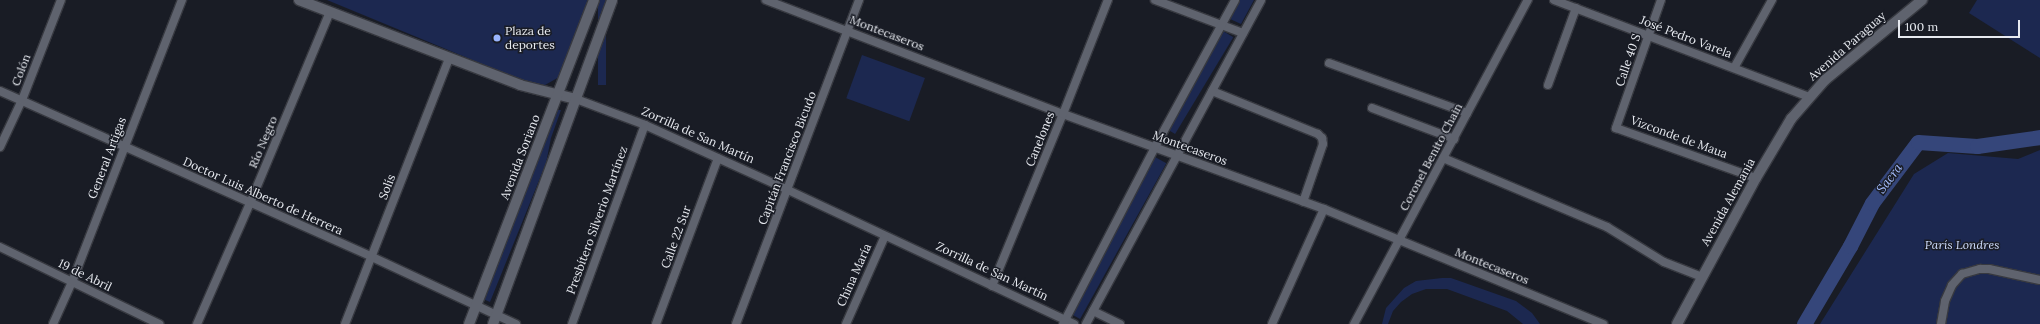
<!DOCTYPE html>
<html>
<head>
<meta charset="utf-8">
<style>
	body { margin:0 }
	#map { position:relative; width:2040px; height:324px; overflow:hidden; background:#191c25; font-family:Lora,serif }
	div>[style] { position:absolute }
	.green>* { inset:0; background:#1c2850; transform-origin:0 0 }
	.river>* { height:15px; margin:-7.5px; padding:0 7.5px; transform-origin:7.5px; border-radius:7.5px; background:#35467a }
	.roads { filter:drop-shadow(1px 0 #373940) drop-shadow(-1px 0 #373940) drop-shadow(0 1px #373940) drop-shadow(0 -1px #373940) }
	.minor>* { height:8px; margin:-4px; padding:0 4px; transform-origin:4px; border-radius:4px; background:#5f636e }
	.tertiary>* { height:10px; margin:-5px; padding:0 5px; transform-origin:5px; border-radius:5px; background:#5f636e }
	.dots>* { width:11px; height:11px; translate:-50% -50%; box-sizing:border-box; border:2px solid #191c25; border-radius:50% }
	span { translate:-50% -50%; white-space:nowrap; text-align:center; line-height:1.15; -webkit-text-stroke:3px #191c25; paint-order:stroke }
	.poi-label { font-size:12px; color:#e7eaf0 }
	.left { translate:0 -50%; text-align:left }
	.street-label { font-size:12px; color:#e7eaf0 }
	.park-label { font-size:12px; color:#d0ddfe; font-style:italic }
	.water-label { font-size:13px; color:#a5beff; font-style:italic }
	.scale { position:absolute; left:1898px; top:20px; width:122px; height:18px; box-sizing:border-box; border:2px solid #e7eaf0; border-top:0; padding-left:5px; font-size:12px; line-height:14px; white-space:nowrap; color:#e7eaf0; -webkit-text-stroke:3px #191c25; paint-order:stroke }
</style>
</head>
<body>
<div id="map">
	<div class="green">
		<div style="clip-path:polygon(327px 0,589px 0,561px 76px,545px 85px,533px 85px)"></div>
		<div style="left:598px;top:0;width:8px;height:85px"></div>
		<div style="clip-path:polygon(1240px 0,1254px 0,1241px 24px,1230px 19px)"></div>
		<div style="clip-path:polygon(1977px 0,2040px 0,2040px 58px,1969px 13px)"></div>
		<div style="left:1223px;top:31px;width:12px;height:113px;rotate:31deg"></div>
		<div style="left:862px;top:55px;width:67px;height:46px;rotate:20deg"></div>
		<div style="clip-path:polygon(558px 110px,561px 110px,551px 138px,546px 163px,490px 302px,483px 299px)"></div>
		<div style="clip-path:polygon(2040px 150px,2040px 324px,1820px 324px,1914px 174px,1948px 153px,2018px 159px)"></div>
		<div style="left:1155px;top:157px;width:13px;height:178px;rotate:29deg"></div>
		<div style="clip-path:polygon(1442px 278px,1451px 278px,1516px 301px,1532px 313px,1540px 324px,1523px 324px,1507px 311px,1447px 289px,1426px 289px,1412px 294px,1401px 302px,1393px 311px,1388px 324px,1382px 324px,1386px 308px,1404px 288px,1416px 281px)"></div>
	</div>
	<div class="river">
		<div style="left:1804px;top:324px;width:91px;rotate:-59.5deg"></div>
		<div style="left:1850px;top:246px;width:48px;rotate:-62.9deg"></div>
		<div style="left:1872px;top:203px;width:76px;rotate:-53deg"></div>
		<div style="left:1918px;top:142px;width:59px;rotate:3.9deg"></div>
		<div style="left:1977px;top:146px;width:64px;rotate:-8.1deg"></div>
	</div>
	<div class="roads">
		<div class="minor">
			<div style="left:766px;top:0;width:318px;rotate:21deg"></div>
			<div style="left:1063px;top:114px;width:278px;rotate:20deg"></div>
			<div style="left:1324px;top:209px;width:302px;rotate:22.4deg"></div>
			<div style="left:1155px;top:0;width:94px;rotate:20.6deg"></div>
			<div style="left:1554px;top:0;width:273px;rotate:20.8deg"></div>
			<div style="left:1661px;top:0;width:136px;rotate:109.4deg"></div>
			<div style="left:1616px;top:128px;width:149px;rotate:19.7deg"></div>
			<div style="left:1329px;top:63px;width:147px;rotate:19.9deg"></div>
			<div style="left:1734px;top:68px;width:78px;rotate:-60.8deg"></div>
			<div style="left:1548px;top:85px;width:82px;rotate:-70deg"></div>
			<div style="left:0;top:91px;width:407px;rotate:24deg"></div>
			<div style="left:372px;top:257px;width:159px;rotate:25deg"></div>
			<div style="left:1212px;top:91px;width:114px;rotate:22.1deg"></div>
			<div style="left:1318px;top:134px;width:6px;rotate:45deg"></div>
			<div style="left:1322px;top:138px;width:6px;rotate:81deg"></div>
			<div style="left:1323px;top:144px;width:61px;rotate:109deg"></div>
			<div style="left:576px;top:99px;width:74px;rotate:20.6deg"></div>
			<div style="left:645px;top:125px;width:157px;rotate:24.4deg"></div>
			<div style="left:788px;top:190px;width:316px;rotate:25.1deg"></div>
			<div style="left:1372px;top:108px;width:88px;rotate:20.7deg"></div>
			<div style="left:0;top:147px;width:52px;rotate:-64.9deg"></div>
			<div style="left:22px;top:100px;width:107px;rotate:-68.7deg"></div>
			<div style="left:1443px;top:158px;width:178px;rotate:22.8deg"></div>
			<div style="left:1607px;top:227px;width:67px;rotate:31.6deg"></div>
			<div style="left:1664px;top:262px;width:41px;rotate:21.5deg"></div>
			<div style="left:0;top:247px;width:177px;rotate:25.8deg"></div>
			<div style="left:992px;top:286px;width:186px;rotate:-67.6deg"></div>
			<div style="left:1063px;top:114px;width:123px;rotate:-68.5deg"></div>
			<div style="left:1093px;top:311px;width:30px;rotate:26deg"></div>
			<div style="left:53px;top:324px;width:46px;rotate:-65.7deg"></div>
			<div style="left:72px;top:282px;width:303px;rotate:-68.7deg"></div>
			<div style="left:197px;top:324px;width:132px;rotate:-66.3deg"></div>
			<div style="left:250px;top:203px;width:207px;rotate:-67.3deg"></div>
			<div style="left:345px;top:324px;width:286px;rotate:-68.6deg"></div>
			<div style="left:572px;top:324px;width:212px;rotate:-69.9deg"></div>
			<div style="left:656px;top:324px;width:177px;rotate:-69.5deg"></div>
			<div style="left:736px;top:324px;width:347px;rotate:-69.2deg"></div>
			<div style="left:846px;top:324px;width:96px;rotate:-66.1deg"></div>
			<div style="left:1063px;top:324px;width:199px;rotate:-62.5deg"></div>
			<div style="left:1155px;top:147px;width:167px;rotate:-61.4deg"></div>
			<div style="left:1086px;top:324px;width:368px;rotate:-61.6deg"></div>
			<div style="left:1272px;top:324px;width:126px;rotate:-65.7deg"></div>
			<div style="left:1354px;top:324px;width:368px;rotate:-61.8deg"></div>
			<div style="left:1941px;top:324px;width:23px;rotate:-80deg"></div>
			<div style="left:1945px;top:301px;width:17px;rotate:-66deg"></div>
			<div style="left:1952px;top:285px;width:15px;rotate:-48deg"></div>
			<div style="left:1962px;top:274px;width:19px;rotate:-16deg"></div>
			<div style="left:1980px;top:269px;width:9px"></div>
			<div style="left:1989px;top:269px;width:52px;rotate:12.2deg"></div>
		</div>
		<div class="tertiary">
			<div style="left:299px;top:0;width:237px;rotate:21deg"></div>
			<div style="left:520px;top:85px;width:58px;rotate:14deg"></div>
			<div style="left:469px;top:324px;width:347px;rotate:-68.9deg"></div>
			<div style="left:493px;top:324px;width:345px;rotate:-69.8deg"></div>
			<div style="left:1677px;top:324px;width:166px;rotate:-61.6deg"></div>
			<div style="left:1756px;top:178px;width:69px;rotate:-59.3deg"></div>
			<div style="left:1791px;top:119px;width:52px;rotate:-48.9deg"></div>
			<div style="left:1825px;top:80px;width:126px;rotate:-39.5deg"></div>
		</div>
	</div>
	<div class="dots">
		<div style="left:497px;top:38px;background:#9ab5fd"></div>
	</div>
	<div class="poi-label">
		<span class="left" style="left:505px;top:38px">Plaza de<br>deportes</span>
	</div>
	<div class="street-label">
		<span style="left:887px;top:33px;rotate:21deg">Montecaseros</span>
		<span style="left:1686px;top:37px;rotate:21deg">José Pedro Varela</span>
		<span style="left:1847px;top:46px;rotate:-41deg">Avenida Paraguay</span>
		<span style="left:1628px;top:60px;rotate:-71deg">Calle 40 S</span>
		<span style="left:21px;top:70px;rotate:-69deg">Colón</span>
		<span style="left:698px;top:135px;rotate:24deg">Zorrilla de San Martín</span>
		<span style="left:1679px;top:137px;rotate:20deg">Vizconde de Maua</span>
		<span style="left:1040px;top:139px;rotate:-68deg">Canelones</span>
		<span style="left:263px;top:142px;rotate:-67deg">Río Negro</span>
		<span style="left:1190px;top:148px;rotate:20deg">Montecaseros</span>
		<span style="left:520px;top:157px;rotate:-69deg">Avenida Soriano</span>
		<span style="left:1431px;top:157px;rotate:-62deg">Coronel Benito Chain</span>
		<span style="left:107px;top:158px;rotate:-69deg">General Artigas</span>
		<span style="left:787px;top:158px;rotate:-69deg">Capitán Francisco Bicudo</span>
		<span style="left:387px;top:187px;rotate:-69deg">Solís</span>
		<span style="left:263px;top:196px;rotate:24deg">Doctor Luis Alberto de Herrera</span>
		<span style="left:1728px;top:202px;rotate:-61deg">Avenida Alemania</span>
		<span style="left:597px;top:220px;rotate:-70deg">Presbítero Silverio Martínez</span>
		<span style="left:676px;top:237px;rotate:-70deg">Calle 22 Sur</span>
		<span style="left:1492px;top:266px;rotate:22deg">Montecaseros</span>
		<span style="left:992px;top:271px;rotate:25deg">Zorrilla de San Martín</span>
		<span style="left:85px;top:275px;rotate:26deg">19 de Abril</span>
		<span style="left:854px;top:275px;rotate:-66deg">China María</span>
	</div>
	<div class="park-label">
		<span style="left:1962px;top:245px">París Londres</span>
	</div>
	<div class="water-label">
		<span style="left:1890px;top:179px;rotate:-53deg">Sacra</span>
	</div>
	<div class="scale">100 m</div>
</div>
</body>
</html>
